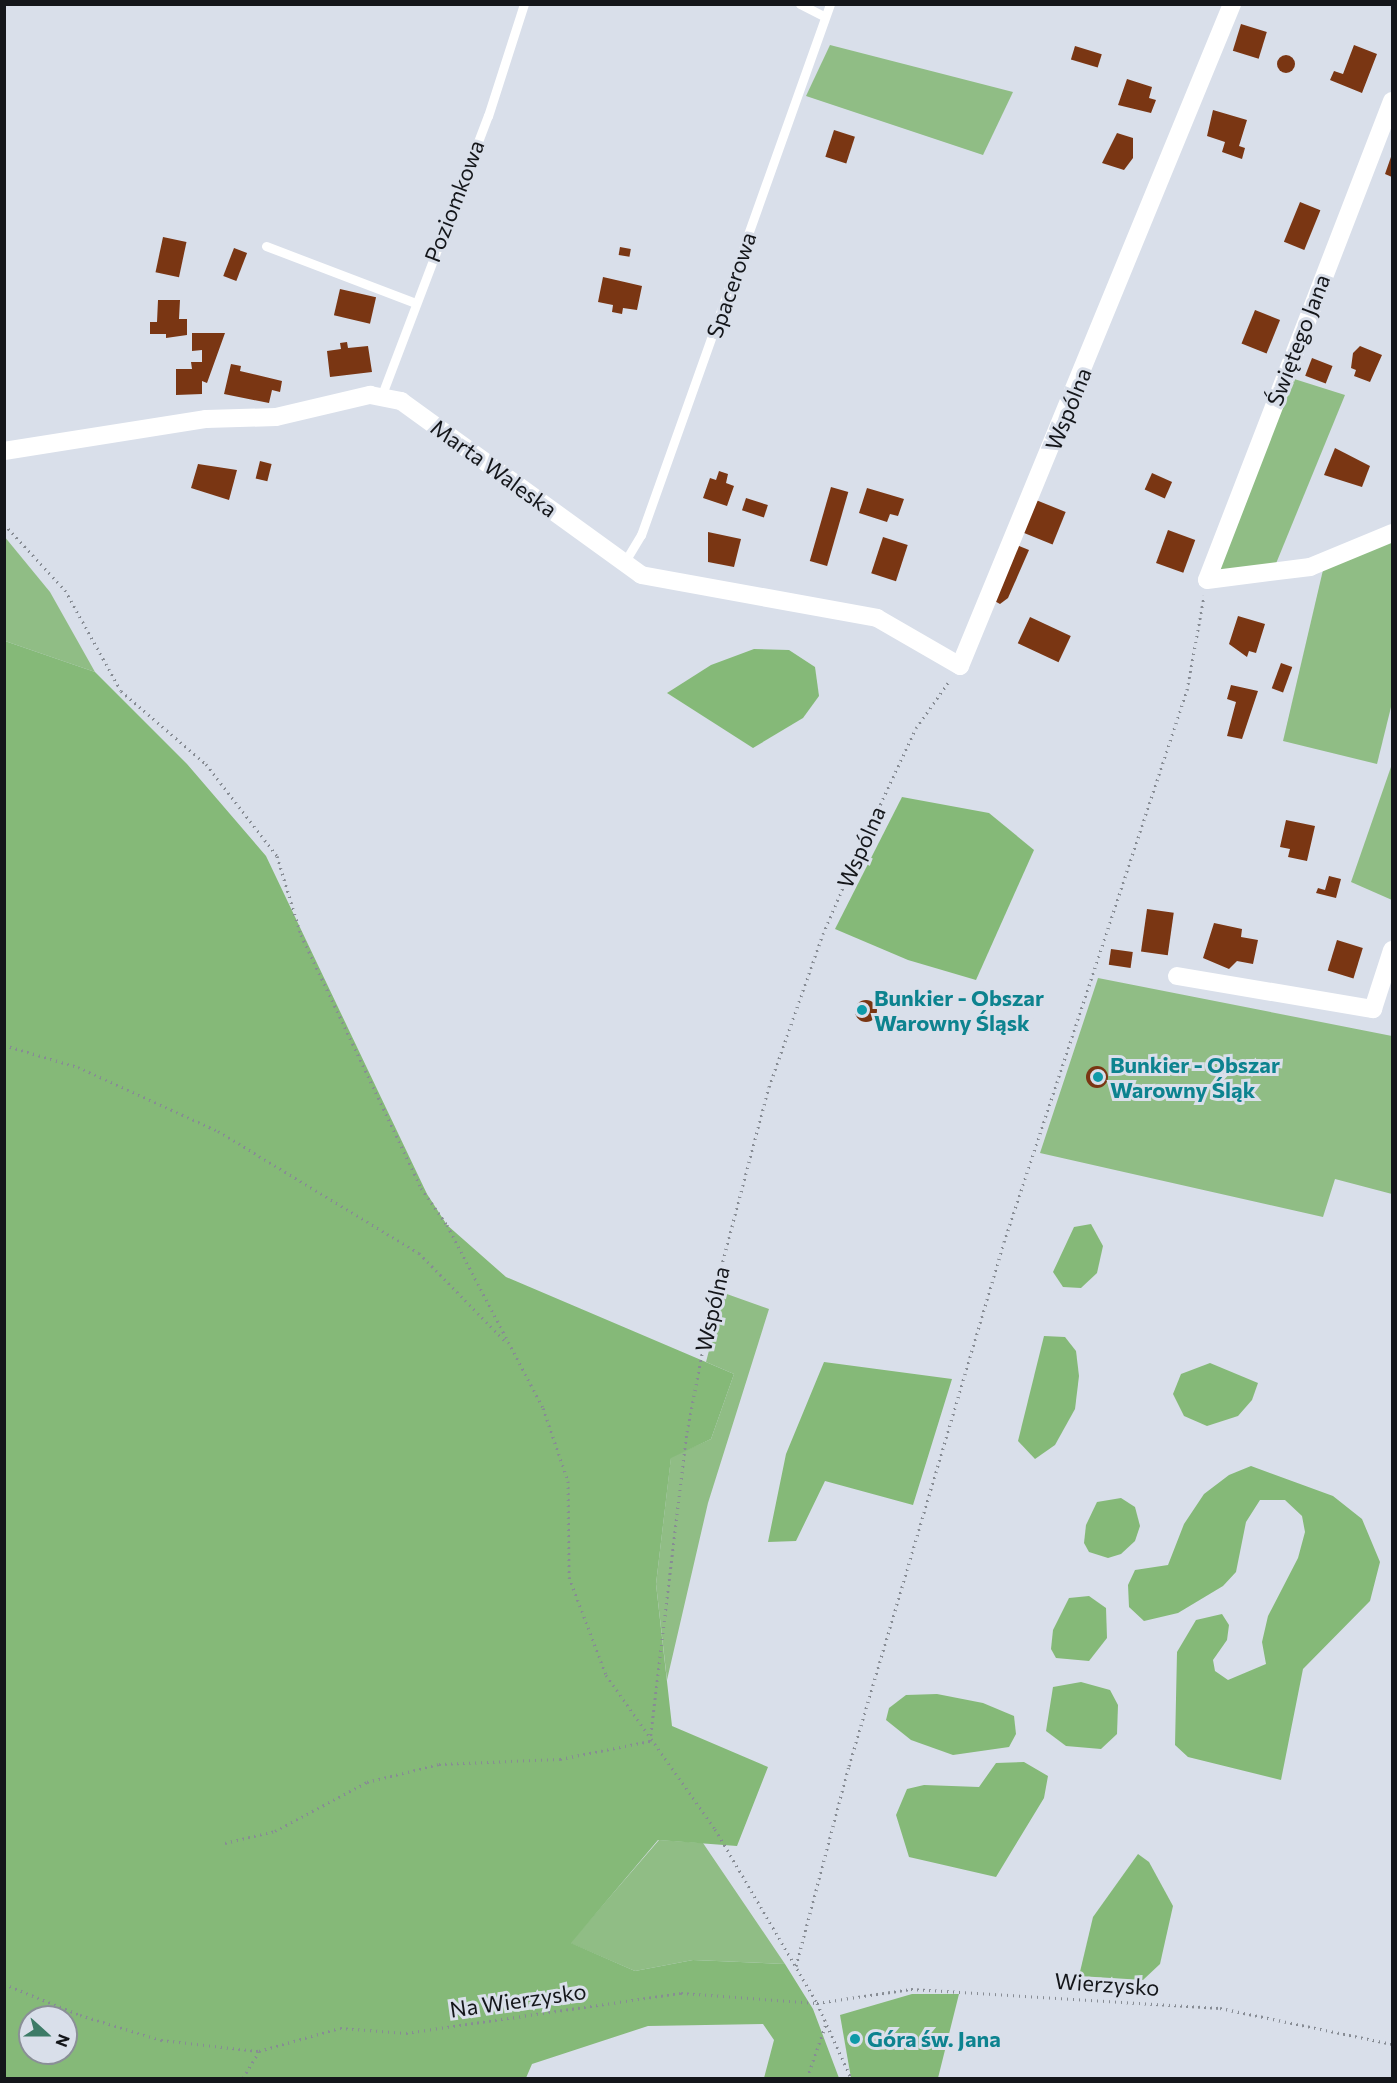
<!DOCTYPE html>
<html>
<head>
<meta charset="utf-8">
<style>
	body { margin:0 }
	#map { position:relative; width:1397px; height:2083px; overflow:hidden; background:#d9dfea; font-family:Commissioner,sans-serif }
	div>[style] { position:absolute }
	.green>* { inset:0; background:#90bd85 }
	.forest>* { inset:0; background:#85b978 }
	.building>* { inset:0; background:#7a3613; transform-origin:0 0 }
	.round { border-radius:50% }
	.path>* { height:3px; margin-top:-1.5px; transform-origin:0; background:repeating-linear-gradient(90deg,#878c94 0 1.5px,transparent 0 6px) }
	.service>* { height:9px; margin:-4.5px; padding:0 4.5px; transform-origin:4.5px; border-radius:4.5px; background:#fff }
	.minor>* { height:18px; margin:-9px; padding:0 9px; transform-origin:9px; border-radius:9px; background:#fff }
	.dots>* { width:16px; height:16px; translate:-50% -50%; box-sizing:border-box; border:3px solid #d9dfea; border-radius:50% }
	span { translate:-50% -50%; white-space:nowrap; text-align:center; line-height:1.15; -webkit-text-stroke:6px #d9dfea; paint-order:stroke }
	.street-label { font-size:22px; color:#14161a }
	.culture-label { font-size:22px; color:#0d838f; font-weight:700 }
	.left { translate:0 -50%; text-align:left }
	.frame { position:absolute; inset:0; border:6px solid #14161a; pointer-events:none }
	.north { position:absolute; left:18px; top:2005px; width:60px; height:60px; box-sizing:border-box; background:#d9dfea; border:2px solid #8a8f97; border-radius:50%; rotate:111deg; font-size:16px; font-weight:700; line-height:24px; text-align:center; color:#14161a }
	.north::after { content:''; display:block; margin:auto; width:21px; height:27px; background:#3d7b67; clip-path:polygon(50% 0,100% 100%,50% 72%,0 100%) }
</style>
</head>
<body>
<div id="map">
	<div class="green">
		<div style="clip-path:polygon(830px 45px,1013px 92px,983px 155px,806px 96px)"></div>
		<div style="clip-path:polygon(1288px 377px,1345px 395px,1275px 566px,1218px 573px)"></div>
		<div style="clip-path:polygon(4px 536px,50px 592px,95px 672px,5px 641px)"></div>
		<div style="clip-path:polygon(1392px 540px,1392px 703px,1377px 764px,1283px 741px,1323px 570px)"></div>
		<div style="clip-path:polygon(1392px 764px,1392px 900px,1351px 882px)"></div>
		<div style="clip-path:polygon(1098px 978px,1392px 1036px,1392px 1194px,1335px 1179px,1323px 1217px,1040px 1153px)"></div>
		<div style="clip-path:polygon(724px 1293px,769px 1309px,708px 1503px,667px 1680px,656px 1584px,671px 1457px,711px 1439px,734px 1374px,706px 1362px)"></div>
		<div style="clip-path:polygon(659px 1840px,703px 1843px,785px 1964px,693px 1960px,635px 1971px,570px 1943px)"></div>
	</div>
	<div class="forest">
		<div style="clip-path:polygon(evenodd,5px 641px,95px 672px,187px 764px,266px 856px,427px 1194px,447px 1225px,506px 1277px,734px 1374px,711px 1439px,671px 1458px,656px 1584px,672px 1726px,768px 1767px,737px 1846px,658px 1840px,571px 1943px,635px 1971px,693px 1960px,785px 1964px,813px 2009px,839px 2078px,764px 2078px,774px 2040px,763px 2024px,648px 2026px,532px 2064px,526px 2078px,5px 2078px,5px 641px,30px 2017px,66px 2017px,66px 2053px,30px 2053px,30px 2017px)"></div>
		<div style="clip-path:polygon(754px 649px,789px 650px,815px 667px,819px 696px,803px 718px,753px 748px,667px 693px,711px 665px)"></div>
		<div style="clip-path:polygon(902px 797px,989px 813px,1034px 850px,976px 980px,908px 960px,835px 929px)"></div>
		<div style="clip-path:polygon(1091px 1224px,1103px 1246px,1097px 1273px,1081px 1288px,1063px 1287px,1053px 1272px,1074px 1227px)"></div>
		<div style="clip-path:polygon(1044px 1336px,1065px 1337px,1076px 1351px,1079px 1376px,1075px 1409px,1055px 1445px,1035px 1459px,1018px 1441px)"></div>
		<div style="clip-path:polygon(824px 1362px,952px 1379px,913px 1505px,825px 1481px,796px 1541px,768px 1542px,786px 1454px)"></div>
		<div style="clip-path:polygon(1210px 1363px,1258px 1383px,1252px 1400px,1238px 1416px,1207px 1426px,1184px 1416px,1173px 1394px,1181px 1374px)"></div>
		<div style="clip-path:polygon(1251px 1466px,1333px 1496px,1362px 1519px,1380px 1562px,1370px 1601px,1303px 1669px,1281px 1780px,1188px 1757px,1175px 1745px,1177px 1652px,1196px 1620px,1222px 1614px,1229px 1625px,1227px 1640px,1213px 1660px,1215px 1671px,1228px 1680px,1266px 1664px,1262px 1642px,1268px 1616px,1298px 1558px,1305px 1532px,1302px 1516px,1285px 1500px,1260px 1500px,1246px 1522px,1236px 1572px,1223px 1586px,1178px 1613px,1144px 1621px,1129px 1607px,1128px 1585px,1135px 1570px,1168px 1565px,1184px 1524px,1204px 1494px,1229px 1475px)"></div>
		<div style="clip-path:polygon(1121px 1498px,1135px 1507px,1140px 1526px,1135px 1541px,1121px 1554px,1108px 1558px,1089px 1552px,1084px 1543px,1086px 1525px,1097px 1502px)"></div>
		<div style="clip-path:polygon(1089px 1596px,1106px 1608px,1107px 1638px,1089px 1661px,1056px 1658px,1051px 1649px,1053px 1630px,1069px 1598px)"></div>
		<div style="clip-path:polygon(1081px 1682px,1110px 1690px,1118px 1705px,1117px 1734px,1101px 1749px,1066px 1746px,1046px 1731px,1053px 1687px)"></div>
		<div style="clip-path:polygon(937px 1694px,983px 1703px,1014px 1716px,1016px 1734px,1009px 1747px,953px 1755px,911px 1740px,886px 1720px,889px 1708px,906px 1695px)"></div>
		<div style="clip-path:polygon(1024px 1762px,1048px 1776px,1044px 1798px,996px 1877px,909px 1857px,896px 1815px,907px 1789px,924px 1785px,979px 1787px,996px 1763px)"></div>
		<div style="clip-path:polygon(1138px 1854px,1149px 1862px,1173px 1906px,1160px 1964px,1143px 1980px,1079px 1976px,1093px 1917px)"></div>
		<div style="clip-path:polygon(912px 1994px,959px 1994px,938px 2078px,851px 2078px,840px 2015px)"></div>
	</div>
	<div class="building">
		<div style="left:1241px;top:24px;width:27px;height:28px;rotate:17deg"></div>
		<div style="clip-path:polygon(1354px 45px,1377px 54px,1362px 93px,1330px 80px,1334px 71px,1343px 74px)"></div>
		<div style="left:1075px;top:46px;width:28px;height:14px;rotate:17deg"></div>
		<div class="round" style="left:1277px;top:55px;width:18px;height:18px"></div>
		<div style="clip-path:polygon(1127px 79px,1152px 87px,1149px 98px,1156px 100px,1151px 113px,1118px 105px)"></div>
		<div style="clip-path:polygon(1213px 110px,1247px 120px,1239px 146px,1245px 148px,1242px 159px,1222px 152px,1225px 142px,1207px 136px)"></div>
		<div style="left:834px;top:130px;width:22px;height:28px;rotate:18deg"></div>
		<div style="clip-path:polygon(1117px 133px,1133px 138px,1133px 158px,1124px 170px,1102px 163px)"></div>
		<div style="clip-path:polygon(1392px 154px,1392px 177px,1385px 174px)"></div>
		<div style="left:1300px;top:202px;width:22px;height:43px;rotate:22deg"></div>
		<div style="left:163px;top:237px;width:24px;height:36px;rotate:12deg"></div>
		<div style="left:620px;top:247px;width:11px;height:8px;rotate:10deg"></div>
		<div style="left:234px;top:248px;width:14px;height:30px;rotate:21deg"></div>
		<div style="clip-path:polygon(603px 277px,642px 286px,637px 310px,623px 308px,622px 314px,612px 312px,613px 305px,598px 302px)"></div>
		<div style="left:340px;top:289px;width:37px;height:27px;rotate:13deg"></div>
		<div style="clip-path:polygon(158px 300px,180px 300px,179px 319px,187px 319px,187px 335px,166px 338px,166px 334px,150px 334px,150px 322px,157px 322px)"></div>
		<div style="left:1255px;top:310px;width:27px;height:36px;rotate:22deg"></div>
		<div style="clip-path:polygon(192px 333px,225px 333px,207px 383px,202px 381px,202px 394px,176px 395px,176px 369px,192px 369px,191px 362px,202px 362px,202px 350px,192px 351px)"></div>
		<div style="clip-path:polygon(347px 342px,348px 348px,368px 346px,372px 372px,330px 377px,327px 351px,341px 349px,340px 343px)"></div>
		<div style="clip-path:polygon(1360px 346px,1382px 355px,1370px 382px,1354px 376px,1356px 370px,1351px 368px,1353px 353px)"></div>
		<div style="left:1312px;top:358px;width:22px;height:19px;rotate:21deg"></div>
		<div style="clip-path:polygon(231px 364px,241px 366px,240px 371px,282px 381px,280px 392px,272px 390px,269px 403px,224px 394px)"></div>
		<div style="clip-path:polygon(1335px 448px,1370px 466px,1362px 487px,1324px 475px)"></div>
		<div style="left:260px;top:461px;width:12px;height:18px;rotate:14deg"></div>
		<div style="clip-path:polygon(198px 464px,237px 470px,229px 500px,191px 488px)"></div>
		<div style="clip-path:polygon(719px 471px,728px 474px,726px 483px,734px 486px,727px 506px,703px 498px,710px 478px,716px 480px)"></div>
		<div style="left:1152px;top:473px;width:22px;height:18px;rotate:24deg"></div>
		<div style="left:831px;top:487px;width:18px;height:77px;rotate:16deg"></div>
		<div style="clip-path:polygon(867px 488px,904px 499px,898px 516px,890px 514px,887px 522px,859px 513px)"></div>
		<div style="left:746px;top:498px;width:23px;height:13px;rotate:18deg"></div>
		<div style="left:1036px;top:500px;width:32px;height:35px;rotate:22deg"></div>
		<div style="left:1168px;top:530px;width:29px;height:35px;rotate:20deg"></div>
		<div style="clip-path:polygon(708px 532px,741px 539px,734px 567px,708px 562px)"></div>
		<div style="left:883px;top:537px;width:26px;height:38px;rotate:18deg"></div>
		<div style="clip-path:polygon(1014px 544px,1029px 550px,1008px 598px,1000px 604px,991px 599px)"></div>
		<div style="clip-path:polygon(1238px 616px,1265px 624px,1256px 653px,1249px 651px,1247px 657px,1229px 644px)"></div>
		<div style="left:1030px;top:617px;width:45px;height:29px;rotate:25deg"></div>
		<div style="left:1281px;top:663px;width:12px;height:27px;rotate:20deg"></div>
		<div style="clip-path:polygon(1231px 685px,1258px 691px,1242px 739px,1227px 736px,1236px 702px,1227px 699px)"></div>
		<div style="clip-path:polygon(1286px 820px,1315px 826px,1307px 861px,1288px 857px,1290px 849px,1280px 847px)"></div>
		<div style="clip-path:polygon(1329px 876px,1341px 879px,1336px 898px,1316px 893px,1318px 888px,1325px 890px)"></div>
		<div style="left:1147px;top:909px;width:27px;height:43px;rotate:8deg"></div>
		<div style="clip-path:polygon(1214px 923px,1242px 929px,1241px 937px,1258px 940px,1253px 964px,1237px 961px,1229px 969px,1203px 958px)"></div>
		<div style="left:1337px;top:940px;width:27px;height:32px;rotate:17deg"></div>
		<div style="left:1111px;top:949px;width:22px;height:16px;rotate:8deg"></div>
		<div class="round" style="left:855px;top:1000px;width:22px;height:22px"></div>
		<div class="round" style="left:1086px;top:1066px;width:22px;height:22px"></div>
	</div>
	<div class="path">
		<div style="left:4px;top:524px;width:90px;rotate:47.3deg"></div>
		<div style="left:65px;top:590px;width:115px;rotate:61deg"></div>
		<div style="left:121px;top:691px;width:112px;rotate:40.7deg"></div>
		<div style="left:206px;top:764px;width:116px;rotate:52.3deg"></div>
		<div style="left:277px;top:856px;width:83px;rotate:73.1deg"></div>
		<div style="left:301px;top:935px;width:280px;rotate:64.6deg"></div>
		<div style="left:421px;top:1188px;width:45px;rotate:54.9deg"></div>
		<div style="left:447px;top:1225px;width:207px;rotate:62.3deg"></div>
		<div style="left:543px;top:1408px;width:77px;rotate:71.1deg"></div>
		<div style="left:568px;top:1481px;width:96px;rotate:89.4deg"></div>
		<div style="left:569px;top:1577px;width:105px;rotate:69.3deg"></div>
		<div style="left:606px;top:1675px;width:189px;rotate:54.7deg"></div>
		<div style="left:715px;top:1829px;width:202px;rotate:59.6deg"></div>
		<div style="left:817px;top:2003px;width:82px;rotate:65.6deg"></div>
		<div style="left:4px;top:1045px;width:77px;rotate:16.6deg"></div>
		<div style="left:78px;top:1067px;width:154px;rotate:24.6deg"></div>
		<div style="left:218px;top:1131px;width:235px;rotate:31.3deg"></div>
		<div style="left:419px;top:1253px;width:123px;rotate:45.7deg"></div>
		<div style="left:225px;top:1843px;width:51px;rotate:-13.5deg"></div>
		<div style="left:275px;top:1831px;width:104px;rotate:-28deg"></div>
		<div style="left:367px;top:1782px;width:74px;rotate:-14deg"></div>
		<div style="left:439px;top:1764px;width:121px;rotate:-2.4deg"></div>
		<div style="left:560px;top:1759px;width:92px;rotate:-11.3deg"></div>
		<div style="left:650px;top:1741px;width:311px;rotate:-83.2deg"></div>
		<div style="left:687px;top:1432px;width:132px;rotate:-79.1deg"></div>
		<div style="left:712px;top:1302px;width:222px;rotate:-75.2deg"></div>
		<div style="left:769px;top:1087px;width:162px;rotate:-70.6deg"></div>
		<div style="left:823px;top:934px;width:94px;rotate:-66.7deg"></div>
		<div style="left:860px;top:848px;width:132px;rotate:-65deg"></div>
		<div style="left:916px;top:728px;width:59px;rotate:-54.7deg"></div>
		<div style="left:796px;top:1966px;width:207px;rotate:-75.2deg"></div>
		<div style="left:849px;top:1766px;width:546px;rotate:-73.52deg"></div>
		<div style="left:1004px;top:1242px;width:582px;rotate:-71.66deg"></div>
		<div style="left:1187px;top:690px;width:96px;rotate:-79.7deg"></div>
		<div style="left:4px;top:1984px;width:82px;rotate:22.2deg"></div>
		<div style="left:80px;top:2015px;width:85px;rotate:17.2deg"></div>
		<div style="left:161px;top:2040px;width:99px;rotate:6.4deg"></div>
		<div style="left:243px;top:2078px;width:31px;rotate:-59deg"></div>
		<div style="left:259px;top:2051px;width:84px;rotate:-15.9deg"></div>
		<div style="left:340px;top:2028px;width:66px;rotate:4.3deg"></div>
		<div style="left:406px;top:2033px;width:278px;rotate:-8.3deg"></div>
		<div style="left:681px;top:1993px;width:136px;rotate:4.2deg"></div>
		<div style="left:817px;top:2003px;width:95px;rotate:-8.5deg"></div>
		<div style="left:911px;top:1989px;width:310px;rotate:3.5deg"></div>
		<div style="left:1220px;top:2008px;width:176px;rotate:11.8deg"></div>
		<div style="left:807px;top:2078px;width:60px;rotate:-70.7deg"></div>
	</div>
	<div class="service">
		<div style="left:800px;top:4px;width:27px;rotate:27deg"></div>
		<div style="left:266px;top:246px;width:160px;rotate:20.9deg"></div>
		<div style="left:381px;top:397px;width:301px;rotate:-69.2deg"></div>
		<div style="left:488px;top:116px;width:118px;rotate:-72.2deg"></div>
		<div style="left:624px;top:563px;width:33px;rotate:-59deg"></div>
		<div style="left:641px;top:535px;width:564px;rotate:-70.41deg"></div>
	</div>
	<div class="minor">
		<div style="left:1392px;top:101px;width:513px;rotate:111.12deg"></div>
		<div style="left:1207px;top:580px;width:104px;rotate:-7.2deg"></div>
		<div style="left:1310px;top:567px;width:89px;rotate:-22.5deg"></div>
		<div style="left:4px;top:451px;width:205px;rotate:-9deg"></div>
		<div style="left:206px;top:419px;width:70px;rotate:-1.6deg"></div>
		<div style="left:276px;top:417px;width:97px;rotate:-13.2deg"></div>
		<div style="left:370px;top:395px;width:32px;rotate:11deg"></div>
		<div style="left:401px;top:401px;width:296px;rotate:35.9deg"></div>
		<div style="left:641px;top:575px;width:240px;rotate:10.3deg"></div>
		<div style="left:877px;top:618px;width:96px;rotate:30deg"></div>
		<div style="left:960px;top:666px;width:716px;rotate:-67.66deg"></div>
		<div style="left:1177px;top:976px;width:199px;rotate:9.6deg"></div>
		<div style="left:1373px;top:1009px;width:62px;rotate:-72.1deg"></div>
	</div>
	<div class="dots">
		<div style="left:862px;top:1010px;background:#0f9aa8"></div>
		<div style="left:1098px;top:1077px;background:#0f9aa8"></div>
		<div style="left:855px;top:2039px;background:#0f9aa8"></div>
	</div>
	<div class="street-label">
		<span style="left:454px;top:201px;rotate:-69deg">Poziomkowa</span>
		<span style="left:731px;top:285px;rotate:-71deg">Spacerowa</span>
		<span style="left:1298px;top:340px;rotate:-69deg">Świętego Jana</span>
		<span style="left:1068px;top:409px;rotate:-68deg">Wspólna</span>
		<span style="left:494px;top:468px;rotate:36deg">Marta Waleska</span>
		<span style="left:861px;top:847px;rotate:-66deg">Wspólna</span>
		<span style="left:712px;top:1309px;rotate:-77deg">Wspólna</span>
		<span style="left:1107px;top:1984px;rotate:4deg">Wierzysko</span>
		<span style="left:518px;top:2000px;rotate:-8deg">Na Wierzysko</span>
	</div>
	<div class="culture-label">
		<span class="left" style="left:874px;top:1010px">Bunkier - Obszar<br>Warowny Śląsk</span>
		<span class="left" style="left:1110px;top:1077px">Bunkier - Obszar<br>Warowny Śląk</span>
		<span class="left" style="left:867px;top:2039px">Góra św. Jana</span>
	</div>
	<div class="frame"></div>
	<div class="north">N</div>
</div>
</body>
</html>
